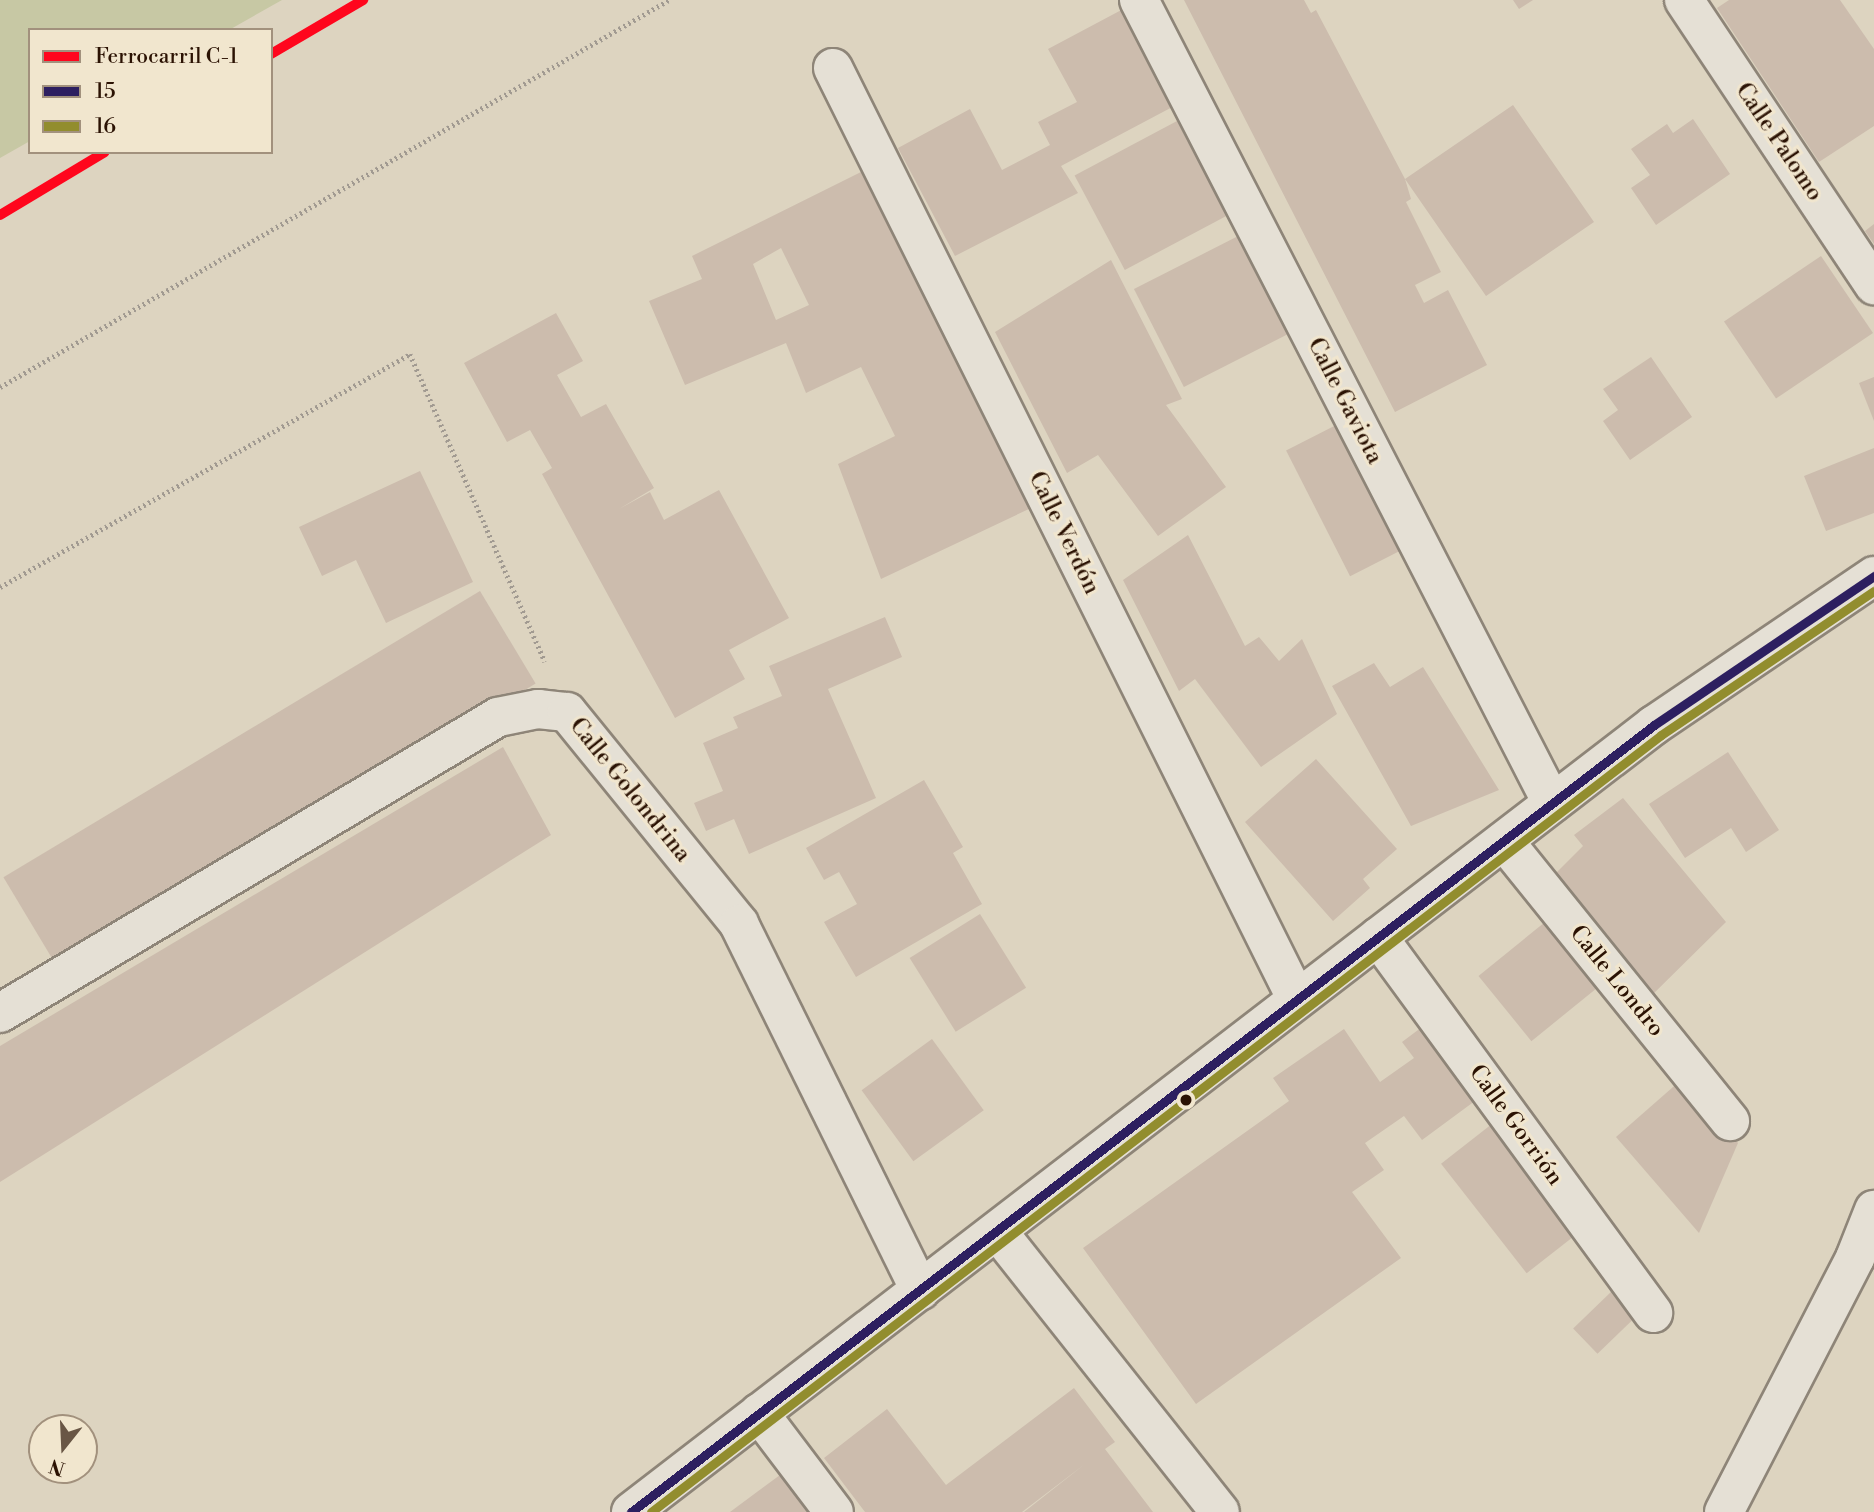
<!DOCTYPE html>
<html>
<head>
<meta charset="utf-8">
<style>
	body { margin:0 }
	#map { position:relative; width:1874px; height:1512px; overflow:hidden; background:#ddd4c0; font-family:"Libre Bodoni",serif }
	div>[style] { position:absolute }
	.green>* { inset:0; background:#c7c8a4 }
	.building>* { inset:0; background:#ccbcad; transform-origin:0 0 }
	.path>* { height:4.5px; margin-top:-2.25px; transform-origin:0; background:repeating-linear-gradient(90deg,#a19a91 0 2px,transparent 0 5.5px) }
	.roads { filter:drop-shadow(2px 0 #8e8578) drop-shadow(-2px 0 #8e8578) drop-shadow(0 2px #8e8578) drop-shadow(0 -2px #8e8578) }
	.minor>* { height:38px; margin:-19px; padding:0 19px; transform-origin:19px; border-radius:19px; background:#e5e0d5 }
	.tertiary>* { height:38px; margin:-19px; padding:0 19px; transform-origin:19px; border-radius:19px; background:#e5e0d5 }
	.bus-1>* { height:9px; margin:-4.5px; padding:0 4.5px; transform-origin:4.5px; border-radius:4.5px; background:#2d1f60 }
	.bus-2>* { height:9px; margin:-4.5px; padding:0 4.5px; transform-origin:4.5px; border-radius:4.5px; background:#928d2e }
	.rail-1>* { height:10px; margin:-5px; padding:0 5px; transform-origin:5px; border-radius:5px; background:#ff061d }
	.dots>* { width:19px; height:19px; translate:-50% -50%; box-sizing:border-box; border:4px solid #f1e6ce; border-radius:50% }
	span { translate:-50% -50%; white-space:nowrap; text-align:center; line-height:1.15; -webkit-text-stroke:6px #f1e6ce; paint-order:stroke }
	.street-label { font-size:23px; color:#2b1203 }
	.legend { position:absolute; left:28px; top:28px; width:245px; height:126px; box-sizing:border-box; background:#f1e6ce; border:2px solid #a2917d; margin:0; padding:9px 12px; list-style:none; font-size:21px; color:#2b1203 }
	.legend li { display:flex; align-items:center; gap:14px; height:35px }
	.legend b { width:35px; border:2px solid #a2917d }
	.north { position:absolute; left:28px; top:1414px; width:70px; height:70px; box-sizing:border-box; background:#f1e6ce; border:2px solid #a2917d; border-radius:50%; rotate:198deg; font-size:19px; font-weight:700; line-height:28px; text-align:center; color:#2b1203 }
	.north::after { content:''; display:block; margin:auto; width:24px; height:32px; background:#695645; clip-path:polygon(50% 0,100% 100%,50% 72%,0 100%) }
</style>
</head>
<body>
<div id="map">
	<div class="green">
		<div style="clip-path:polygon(0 0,282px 0,229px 30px,30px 30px,30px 141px,0 158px)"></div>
	</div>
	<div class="building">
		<div style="clip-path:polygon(1184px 0,1304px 0,1311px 13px,1316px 10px,1405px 179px,1513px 105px,1594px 222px,1486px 296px,1405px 179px,1411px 199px,1406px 202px,1441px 272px,1415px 285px,1424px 303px,1448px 290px,1487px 365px,1395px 412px)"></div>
		<div style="clip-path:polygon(1513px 0,1533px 0,1519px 9px)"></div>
		<div style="clip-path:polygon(1729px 0,1840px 0,1874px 49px,1874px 126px,1819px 162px,1717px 8px)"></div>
		<div style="clip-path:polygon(1127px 7px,1178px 104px,1061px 166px,1078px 193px,955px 256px,898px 148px,970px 109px,1002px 170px,1050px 145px,1038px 122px,1077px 102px,1048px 49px)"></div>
		<div style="clip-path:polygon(1693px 119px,1730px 174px,1656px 225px,1631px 188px,1650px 175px,1631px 149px,1667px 124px,1673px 133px)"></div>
		<div style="left:1177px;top:121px;width:107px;height:116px;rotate:62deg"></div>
		<div style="clip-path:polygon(evenodd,861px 172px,909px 257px,1031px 508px,881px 579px,838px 464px,895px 436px,861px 367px,806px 393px,786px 343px,685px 385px,649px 301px,702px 279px,692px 256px,861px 172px,781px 248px,809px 305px,776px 320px,753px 264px,781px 248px)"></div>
		<div style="clip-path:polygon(1874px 224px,1874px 244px,1865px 231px)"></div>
		<div style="left:1248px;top:231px;width:110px;height:128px;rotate:63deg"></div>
		<div style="left:1821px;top:256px;width:93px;height:117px;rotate:56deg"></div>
		<div style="clip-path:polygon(1111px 260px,1182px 399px,1166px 405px,1226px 487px,1158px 536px,1098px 455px,1067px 473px,995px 332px)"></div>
		<div style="clip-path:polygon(556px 313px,583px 361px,557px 375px,581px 417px,606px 404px,654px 488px,619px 509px,650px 492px,664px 520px,719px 490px,789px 618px,729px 650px,745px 679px,675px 718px,542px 474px,552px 468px,530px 430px,507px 442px,464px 363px)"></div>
		<div style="clip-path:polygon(1651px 357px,1692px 417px,1630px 460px,1603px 421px,1618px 410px,1603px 389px)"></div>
		<div style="clip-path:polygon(1874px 377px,1874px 421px,1859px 383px)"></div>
		<div style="left:1344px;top:421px;width:141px;height:65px;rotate:63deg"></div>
		<div style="clip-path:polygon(1874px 448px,1874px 513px,1826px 531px,1804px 476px)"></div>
		<div style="clip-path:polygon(420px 471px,473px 582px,386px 623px,356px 560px,322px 576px,299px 527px)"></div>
		<div style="clip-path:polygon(1188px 535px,1245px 646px,1259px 637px,1279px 661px,1302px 639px,1337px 714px,1261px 767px,1195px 679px,1179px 691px,1123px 580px)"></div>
		<div style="left:480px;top:591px;width:108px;height:556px;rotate:59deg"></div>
		<div style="clip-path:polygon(885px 617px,902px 657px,828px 689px,876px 798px,749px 854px,734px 819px,706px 831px,694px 803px,723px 791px,703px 743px,738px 728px,733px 717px,782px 696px,769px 666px)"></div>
		<div style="clip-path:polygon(1374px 663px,1390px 687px,1423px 667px,1499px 790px,1411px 826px,1332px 686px)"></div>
		<div style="clip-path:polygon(503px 747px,551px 835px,0 1182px,0 1046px)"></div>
		<div style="clip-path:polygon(1728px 752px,1779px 830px,1746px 852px,1731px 828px,1685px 858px,1649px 804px)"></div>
		<div style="clip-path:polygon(1316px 759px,1397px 849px,1363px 879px,1370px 888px,1333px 921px,1245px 822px)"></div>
		<div style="clip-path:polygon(924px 780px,963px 847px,953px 853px,982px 904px,856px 977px,824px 922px,857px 904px,839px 872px,824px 880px,806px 848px)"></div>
		<div style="clip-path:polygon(1623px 798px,1726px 922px,1646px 1001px,1552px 877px,1583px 846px,1574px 835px)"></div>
		<div style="left:980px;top:914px;width:87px;height:83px;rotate:58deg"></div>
		<div style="left:1550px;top:918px;width:84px;height:92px;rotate:51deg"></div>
		<div style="clip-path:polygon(1430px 1021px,1483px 1095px,1422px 1140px,1404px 1116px,1365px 1143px,1384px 1170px,1352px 1192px,1401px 1258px,1196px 1404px,1083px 1248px,1289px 1101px,1273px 1078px,1344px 1029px,1380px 1082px,1414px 1058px,1402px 1042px)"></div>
		<div style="left:932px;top:1039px;width:88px;height:87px;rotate:54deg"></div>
		<div style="clip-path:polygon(1681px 1080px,1738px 1143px,1699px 1233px,1616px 1137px)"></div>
		<div style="left:1497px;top:1120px;width:139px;height:71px;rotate:52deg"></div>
		<div style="left:1612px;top:1291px;width:35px;height:54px;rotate:46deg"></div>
		<div style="clip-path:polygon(1074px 1388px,1115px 1442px,1105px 1449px,1153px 1512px,1024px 1512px,1085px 1464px,1022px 1512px,865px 1512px,824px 1458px,887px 1409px,946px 1485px)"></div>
		<div style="clip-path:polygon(780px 1475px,807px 1512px,730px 1512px)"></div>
	</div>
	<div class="path">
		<div style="left:0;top:387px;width:773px;rotate:-30.05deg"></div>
		<div style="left:0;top:587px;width:472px;rotate:-29.6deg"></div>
		<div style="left:410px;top:354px;width:336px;rotate:66.3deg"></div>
	</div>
	<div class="roads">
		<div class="minor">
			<div style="left:1139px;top:0;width:903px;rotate:62.78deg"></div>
			<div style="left:1684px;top:0;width:343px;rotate:56.3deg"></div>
			<div style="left:833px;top:68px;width:1039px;rotate:63.53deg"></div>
			<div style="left:1504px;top:841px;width:360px;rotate:51.1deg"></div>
			<div style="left:1378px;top:937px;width:466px;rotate:53.8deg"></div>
			<div style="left:0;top:1013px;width:579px;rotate:-30.73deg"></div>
			<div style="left:498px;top:717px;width:41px;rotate:-11.3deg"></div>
			<div style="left:538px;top:709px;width:29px;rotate:6deg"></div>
			<div style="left:567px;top:712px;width:273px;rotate:50.9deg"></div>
			<div style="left:739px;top:924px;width:409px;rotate:63.7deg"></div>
			<div style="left:998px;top:1232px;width:357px;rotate:51.6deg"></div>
			<div style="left:759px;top:1413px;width:124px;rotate:52.9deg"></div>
		</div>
		<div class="tertiary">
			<div style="left:631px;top:1512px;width:1291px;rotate:-37.57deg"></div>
			<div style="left:1654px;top:725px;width:266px;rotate:-34.1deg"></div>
			<div style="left:1724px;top:1512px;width:286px;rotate:-62.7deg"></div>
			<div style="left:1855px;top:1258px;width:52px;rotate:-68.4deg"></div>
		</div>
	</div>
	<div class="bus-1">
		<div style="left:631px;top:1512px;width:1291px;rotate:-37.57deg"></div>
		<div style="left:1654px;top:725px;width:266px;rotate:-34.1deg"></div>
	</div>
	<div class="bus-2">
		<div style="left:651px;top:1512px;width:1274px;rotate:-37.57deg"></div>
		<div style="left:1661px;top:735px;width:257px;rotate:-34.1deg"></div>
	</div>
	<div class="rail-1">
		<div style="left:271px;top:54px;width:107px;rotate:-30.4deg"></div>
		<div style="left:0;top:215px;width:122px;rotate:-31deg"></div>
	</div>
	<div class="dots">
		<div style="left:1186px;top:1100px;background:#2b1203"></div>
	</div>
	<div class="street-label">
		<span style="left:1779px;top:142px;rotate:56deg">Calle Palomo</span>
		<span style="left:1345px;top:401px;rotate:63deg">Calle Gaviota</span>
		<span style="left:1064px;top:533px;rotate:64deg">Calle Verdón</span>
		<span style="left:630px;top:790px;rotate:51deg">Calle Golondrina</span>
		<span style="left:1617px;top:981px;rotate:51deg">Calle Londro</span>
		<span style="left:1516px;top:1125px;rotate:54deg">Calle Gorrión</span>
	</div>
	<ul class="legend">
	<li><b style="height:9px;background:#ff061d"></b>Ferrocarril C-1</li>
	<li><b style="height:9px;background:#2d1f60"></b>15</li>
	<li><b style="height:9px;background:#928d2e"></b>16</li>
	</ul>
	<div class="north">N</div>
</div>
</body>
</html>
